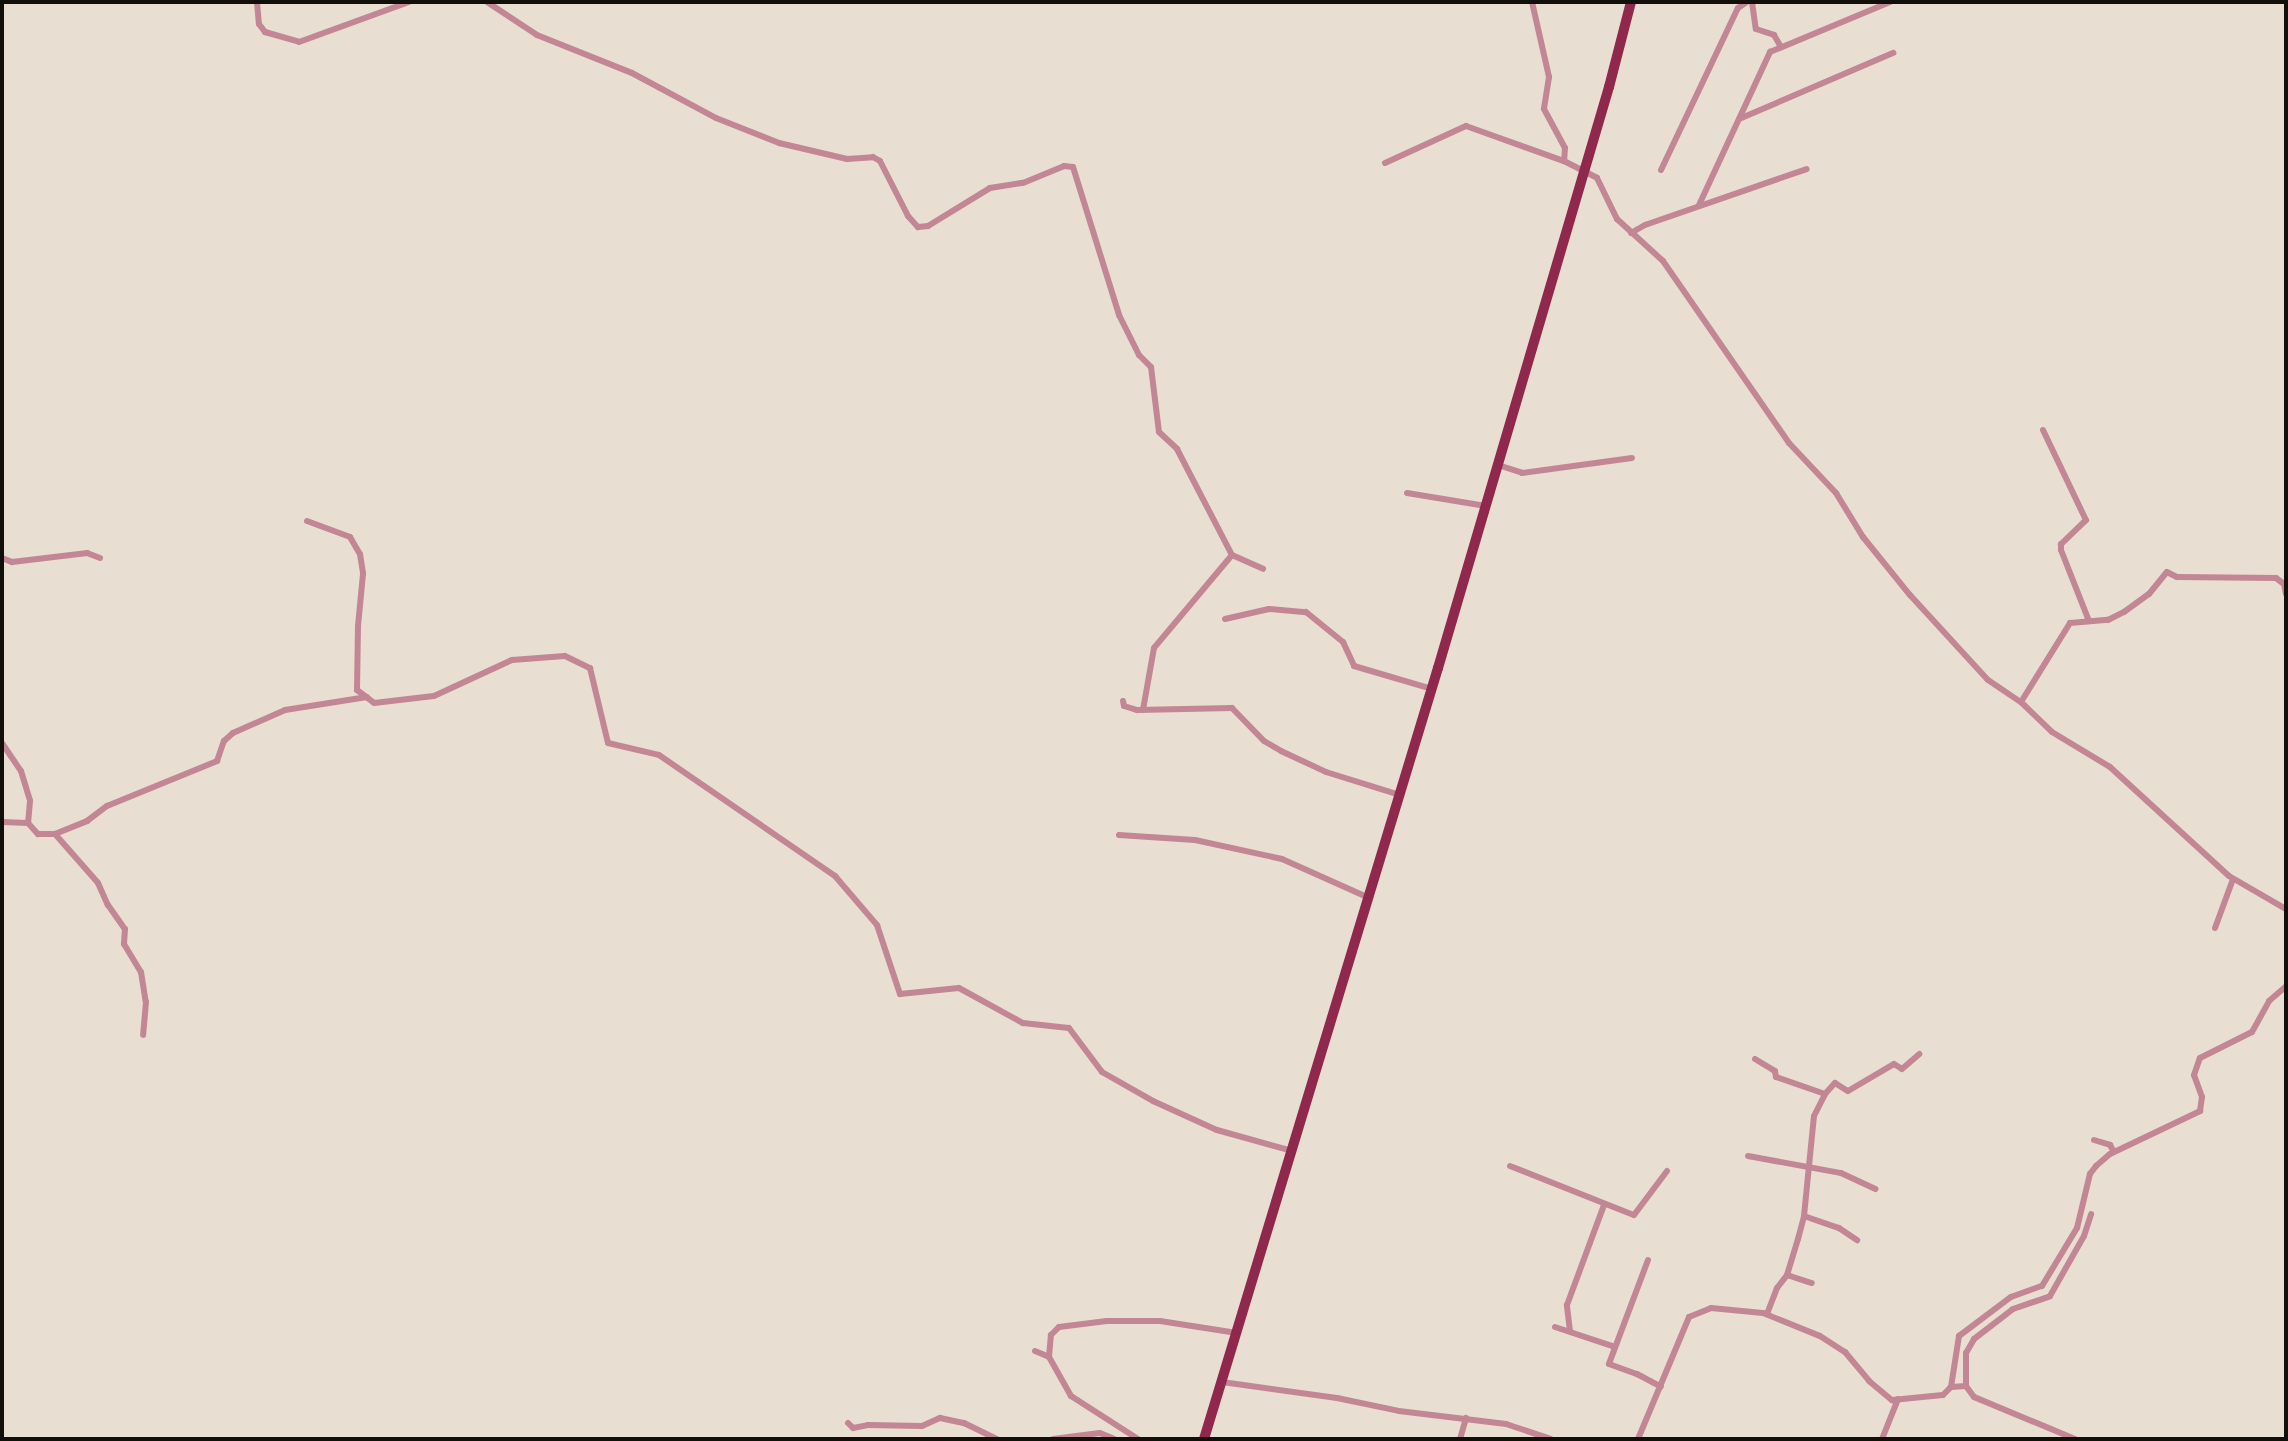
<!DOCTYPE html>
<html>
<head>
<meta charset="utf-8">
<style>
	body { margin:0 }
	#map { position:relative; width:2288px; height:1441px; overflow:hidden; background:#e9ded2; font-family:"Space Grotesk",sans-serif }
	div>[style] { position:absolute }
	.minor>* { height:6px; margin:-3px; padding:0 3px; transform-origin:3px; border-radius:3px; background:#c28695 }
	.trunk>* { height:10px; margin:-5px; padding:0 5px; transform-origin:5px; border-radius:5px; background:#90284e }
	span { translate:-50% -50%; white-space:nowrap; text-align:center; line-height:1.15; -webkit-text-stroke:8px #e9ded2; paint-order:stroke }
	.frame { position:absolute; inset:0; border:4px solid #120e0a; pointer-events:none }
</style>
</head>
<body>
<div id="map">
	<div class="minor">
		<div style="left:257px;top:2px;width:22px;rotate:85deg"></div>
		<div style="left:259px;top:24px;width:10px;rotate:53deg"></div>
		<div style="left:265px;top:32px;width:35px;rotate:16deg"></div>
		<div style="left:299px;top:42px;width:117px;rotate:-20deg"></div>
		<div style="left:487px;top:2px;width:60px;rotate:33.4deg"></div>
		<div style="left:537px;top:35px;width:102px;rotate:21.8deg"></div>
		<div style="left:632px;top:73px;width:95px;rotate:28.2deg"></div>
		<div style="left:716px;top:118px;width:68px;rotate:21.6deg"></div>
		<div style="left:779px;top:143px;width:70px;rotate:13.2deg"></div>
		<div style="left:847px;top:159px;width:26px;rotate:-4deg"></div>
		<div style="left:873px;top:157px;width:8px;rotate:30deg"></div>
		<div style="left:880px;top:161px;width:62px;rotate:63deg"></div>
		<div style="left:908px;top:216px;width:15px;rotate:48deg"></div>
		<div style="left:918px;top:227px;width:10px;rotate:-6deg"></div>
		<div style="left:928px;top:226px;width:73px;rotate:-31.5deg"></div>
		<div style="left:990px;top:188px;width:33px;rotate:-9deg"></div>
		<div style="left:1023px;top:183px;width:44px;rotate:-22.5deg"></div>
		<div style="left:1064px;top:166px;width:9px;rotate:6deg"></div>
		<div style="left:1073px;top:167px;width:155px;rotate:72.7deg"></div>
		<div style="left:1119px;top:315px;width:45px;rotate:63.4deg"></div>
		<div style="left:1139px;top:355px;width:17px;rotate:45deg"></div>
		<div style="left:1151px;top:367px;width:65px;rotate:83deg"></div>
		<div style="left:1159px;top:432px;width:25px;rotate:43deg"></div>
		<div style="left:1177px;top:449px;width:119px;rotate:62.6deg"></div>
		<div style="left:1232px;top:555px;width:121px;rotate:130deg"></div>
		<div style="left:1154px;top:648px;width:63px;rotate:100.1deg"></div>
		<div style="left:1532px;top:2px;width:77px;rotate:77.2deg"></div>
		<div style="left:1549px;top:77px;width:32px;rotate:99deg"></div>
		<div style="left:1544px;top:109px;width:44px;rotate:61.7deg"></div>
		<div style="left:1565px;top:148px;width:13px;rotate:94deg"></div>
		<div style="left:1752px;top:2px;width:27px;rotate:82deg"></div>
		<div style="left:1756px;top:29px;width:19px;rotate:18deg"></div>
		<div style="left:1774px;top:35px;width:14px;rotate:60deg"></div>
		<div style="left:1739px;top:119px;width:168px;rotate:-23.2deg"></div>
		<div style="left:1385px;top:163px;width:89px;rotate:-24.6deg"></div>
		<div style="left:1466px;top:126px;width:104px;rotate:19.7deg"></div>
		<div style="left:1564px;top:161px;width:37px;rotate:27deg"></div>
		<div style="left:1597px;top:178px;width:46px;rotate:64deg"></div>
		<div style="left:1617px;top:219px;width:62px;rotate:42.4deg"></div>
		<div style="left:1663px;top:261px;width:221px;rotate:55.3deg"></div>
		<div style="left:1789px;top:443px;width:69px;rotate:46.8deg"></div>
		<div style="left:1836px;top:493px;width:52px;rotate:58.5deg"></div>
		<div style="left:1863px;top:537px;width:75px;rotate:51deg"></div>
		<div style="left:1910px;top:595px;width:115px;rotate:47.5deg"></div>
		<div style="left:1988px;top:680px;width:40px;rotate:34deg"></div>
		<div style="left:2021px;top:702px;width:43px;rotate:44.1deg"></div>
		<div style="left:2052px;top:732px;width:68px;rotate:31.1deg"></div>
		<div style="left:2110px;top:767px;width:161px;rotate:42.5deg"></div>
		<div style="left:2229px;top:876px;width:66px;rotate:30.1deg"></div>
		<div style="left:1661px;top:170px;width:179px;rotate:-64.6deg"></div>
		<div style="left:1738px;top:8px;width:11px;rotate:-34deg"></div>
		<div style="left:1699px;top:205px;width:169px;rotate:-65.1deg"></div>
		<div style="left:1770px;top:52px;width:130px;rotate:-22.6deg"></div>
		<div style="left:1631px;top:233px;width:16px;rotate:-30deg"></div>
		<div style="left:1645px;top:225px;width:171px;rotate:-19.1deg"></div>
		<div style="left:2043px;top:430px;width:100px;rotate:64.5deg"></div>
		<div style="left:2086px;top:520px;width:35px;rotate:136deg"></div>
		<div style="left:2061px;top:544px;width:6px;rotate:90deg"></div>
		<div style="left:2061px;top:550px;width:76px;rotate:68.5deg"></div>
		<div style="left:1498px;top:465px;width:25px;rotate:18deg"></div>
		<div style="left:1522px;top:473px;width:111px;rotate:-7.8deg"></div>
		<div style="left:1407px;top:493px;width:80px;rotate:9.3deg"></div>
		<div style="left:307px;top:521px;width:46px;rotate:20.4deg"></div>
		<div style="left:350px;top:537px;width:20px;rotate:60deg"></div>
		<div style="left:360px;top:554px;width:20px;rotate:81deg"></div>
		<div style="left:363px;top:574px;width:52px;rotate:95.5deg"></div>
		<div style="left:358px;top:626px;width:64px;rotate:90.9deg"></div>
		<div style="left:357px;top:690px;width:21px;rotate:37deg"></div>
		<div style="left:374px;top:703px;width:60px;rotate:-6.7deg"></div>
		<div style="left:434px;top:696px;width:86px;rotate:-24.8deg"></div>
		<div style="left:512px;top:660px;width:53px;rotate:-4.3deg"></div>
		<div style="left:565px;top:656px;width:28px;rotate:26deg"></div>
		<div style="left:590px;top:668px;width:77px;rotate:76.5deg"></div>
		<div style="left:608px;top:743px;width:52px;rotate:13.2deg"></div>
		<div style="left:659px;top:755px;width:214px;rotate:34.5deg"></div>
		<div style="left:835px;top:876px;width:65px;rotate:49.4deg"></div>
		<div style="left:877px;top:925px;width:73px;rotate:71.6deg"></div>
		<div style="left:900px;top:994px;width:59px;rotate:-5.8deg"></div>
		<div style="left:959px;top:988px;width:73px;rotate:28.7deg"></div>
		<div style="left:1023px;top:1023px;width:46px;rotate:6.2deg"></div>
		<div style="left:1069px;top:1028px;width:55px;rotate:53.1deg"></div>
		<div style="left:1102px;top:1072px;width:59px;rotate:29.6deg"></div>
		<div style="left:1153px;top:1101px;width:70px;rotate:24.4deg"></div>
		<div style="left:1217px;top:1130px;width:78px;rotate:15.6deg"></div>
		<div style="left:1232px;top:555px;width:34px;rotate:24deg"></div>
		<div style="left:2px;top:558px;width:11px;rotate:22deg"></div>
		<div style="left:12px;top:562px;width:76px;rotate:-6.8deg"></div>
		<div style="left:87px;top:553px;width:14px;rotate:21deg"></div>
		<div style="left:1225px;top:619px;width:45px;rotate:-12.8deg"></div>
		<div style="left:1269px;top:609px;width:37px;rotate:5deg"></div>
		<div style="left:1306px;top:612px;width:48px;rotate:39deg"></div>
		<div style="left:1343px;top:642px;width:26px;rotate:65deg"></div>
		<div style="left:1354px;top:666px;width:81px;rotate:16.4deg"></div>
		<div style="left:1123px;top:701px;width:5px;rotate:79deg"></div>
		<div style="left:1124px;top:706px;width:14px;rotate:17deg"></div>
		<div style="left:1137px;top:710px;width:95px;rotate:-1.2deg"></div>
		<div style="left:1232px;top:708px;width:46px;rotate:45.9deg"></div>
		<div style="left:1264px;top:741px;width:20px;rotate:30deg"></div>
		<div style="left:1281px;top:751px;width:50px;rotate:25deg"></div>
		<div style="left:1326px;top:772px;width:77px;rotate:17.3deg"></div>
		<div style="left:2021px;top:702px;width:93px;rotate:-58.2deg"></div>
		<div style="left:2070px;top:623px;width:38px;rotate:-5deg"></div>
		<div style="left:2108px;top:620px;width:18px;rotate:-27deg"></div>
		<div style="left:2124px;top:612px;width:31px;rotate:-36deg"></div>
		<div style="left:2149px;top:594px;width:28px;rotate:-51deg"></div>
		<div style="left:2167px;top:572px;width:11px;rotate:27deg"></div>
		<div style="left:2177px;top:577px;width:99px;rotate:0.6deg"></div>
		<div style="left:2276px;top:578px;width:10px;rotate:37deg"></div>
		<div style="left:2284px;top:584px;width:10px;rotate:79deg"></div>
		<div style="left:2px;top:743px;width:34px;rotate:56deg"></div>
		<div style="left:21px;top:771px;width:31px;rotate:73deg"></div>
		<div style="left:30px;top:801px;width:22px;rotate:95deg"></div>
		<div style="left:2px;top:822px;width:26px;rotate:2deg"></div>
		<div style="left:28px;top:823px;width:15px;rotate:48deg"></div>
		<div style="left:38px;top:834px;width:17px"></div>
		<div style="left:55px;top:834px;width:35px;rotate:-22deg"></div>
		<div style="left:87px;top:821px;width:25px;rotate:-37deg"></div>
		<div style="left:107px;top:806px;width:119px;rotate:-22.2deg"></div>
		<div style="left:217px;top:761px;width:21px;rotate:-71deg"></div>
		<div style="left:224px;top:741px;width:12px;rotate:-42deg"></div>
		<div style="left:233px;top:733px;width:57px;rotate:-23.9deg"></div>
		<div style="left:285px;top:710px;width:83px;rotate:-9deg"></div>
		<div style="left:55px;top:834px;width:65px;rotate:48.7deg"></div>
		<div style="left:98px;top:883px;width:24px;rotate:66deg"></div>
		<div style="left:108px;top:905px;width:29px;rotate:55deg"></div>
		<div style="left:125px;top:929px;width:15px;rotate:94deg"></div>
		<div style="left:124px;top:944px;width:33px;rotate:59deg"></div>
		<div style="left:141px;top:972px;width:30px;rotate:81deg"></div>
		<div style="left:146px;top:1002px;width:33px;rotate:95deg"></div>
		<div style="left:1119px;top:835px;width:76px;rotate:3.8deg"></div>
		<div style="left:1195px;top:840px;width:89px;rotate:12.3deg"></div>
		<div style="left:1282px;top:859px;width:95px;rotate:24.1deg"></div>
		<div style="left:2215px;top:928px;width:52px;rotate:-69.8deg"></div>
		<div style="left:1755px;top:1059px;width:23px;rotate:31deg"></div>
		<div style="left:1775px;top:1071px;width:6px;rotate:81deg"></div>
		<div style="left:1776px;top:1077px;width:52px;rotate:19.1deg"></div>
		<div style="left:2094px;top:1140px;width:17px;rotate:17deg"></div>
		<div style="left:2110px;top:1145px;width:8px;rotate:60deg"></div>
		<div style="left:1748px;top:1156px;width:95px;rotate:10.4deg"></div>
		<div style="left:1841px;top:1173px;width:38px;rotate:25deg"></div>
		<div style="left:1510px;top:1166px;width:133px;rotate:21.6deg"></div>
		<div style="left:1634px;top:1215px;width:55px;rotate:-53.1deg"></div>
		<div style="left:1804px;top:1216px;width:37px;rotate:19deg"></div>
		<div style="left:1839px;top:1228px;width:22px;rotate:34deg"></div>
		<div style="left:1648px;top:1260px;width:111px;rotate:110.6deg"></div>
		<div style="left:1609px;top:1364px;width:30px;rotate:20deg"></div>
		<div style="left:1637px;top:1374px;width:27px;rotate:28deg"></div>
		<div style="left:1787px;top:1275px;width:26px;rotate:18deg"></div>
		<div style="left:1767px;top:1314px;width:28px;rotate:-69deg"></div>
		<div style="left:1777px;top:1288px;width:16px;rotate:-52deg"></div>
		<div style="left:1787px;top:1275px;width:38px;rotate:-73deg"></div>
		<div style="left:1798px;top:1239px;width:24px;rotate:-75deg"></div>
		<div style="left:1804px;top:1216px;width:100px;rotate:-84.3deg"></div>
		<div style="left:1814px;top:1116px;width:25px;rotate:-63deg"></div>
		<div style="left:1825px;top:1094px;width:15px;rotate:-48deg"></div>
		<div style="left:1835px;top:1083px;width:15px;rotate:32deg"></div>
		<div style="left:1848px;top:1091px;width:53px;rotate:-30.4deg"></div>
		<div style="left:1894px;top:1064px;width:9px;rotate:32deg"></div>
		<div style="left:1902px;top:1069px;width:23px;rotate:-41deg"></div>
		<div style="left:1555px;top:1327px;width:63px;rotate:18.4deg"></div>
		<div style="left:1570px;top:1331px;width:26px;rotate:-97deg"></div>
		<div style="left:1567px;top:1305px;width:107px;rotate:-69.7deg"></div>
		<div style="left:1035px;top:1351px;width:15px;rotate:23deg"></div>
		<div style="left:1222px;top:1382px;width:116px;rotate:7.9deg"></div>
		<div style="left:1337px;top:1398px;width:63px;rotate:11.8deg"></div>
		<div style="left:1399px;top:1411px;width:108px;rotate:6.9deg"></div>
		<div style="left:1506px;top:1424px;width:47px;rotate:18.4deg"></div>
		<div style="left:1951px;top:1387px;width:52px;rotate:-81.1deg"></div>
		<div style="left:1959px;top:1336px;width:65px;rotate:-36.9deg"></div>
		<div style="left:2011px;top:1297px;width:33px;rotate:-20deg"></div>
		<div style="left:2042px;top:1286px;width:68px;rotate:-58.9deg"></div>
		<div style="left:2077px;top:1228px;width:56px;rotate:-76.5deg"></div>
		<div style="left:2090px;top:1174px;width:10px;rotate:-53deg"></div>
		<div style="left:2096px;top:1166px;width:18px;rotate:-41deg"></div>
		<div style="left:2110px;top:1154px;width:100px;rotate:-25.5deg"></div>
		<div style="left:2200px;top:1111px;width:14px;rotate:-82deg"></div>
		<div style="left:2202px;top:1097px;width:23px;rotate:-110deg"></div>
		<div style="left:2194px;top:1075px;width:18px;rotate:-71deg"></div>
		<div style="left:2200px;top:1058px;width:58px;rotate:-26.6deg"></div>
		<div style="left:2252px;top:1032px;width:35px;rotate:-61deg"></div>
		<div style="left:2269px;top:1001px;width:23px;rotate:-41deg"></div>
		<div style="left:848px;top:1423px;width:7px;rotate:45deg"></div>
		<div style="left:853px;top:1428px;width:15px;rotate:-11deg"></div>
		<div style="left:868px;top:1425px;width:54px;rotate:1.1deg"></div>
		<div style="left:922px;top:1426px;width:20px;rotate:-24deg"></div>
		<div style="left:940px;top:1418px;width:25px;rotate:12deg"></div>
		<div style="left:964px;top:1423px;width:37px;rotate:26deg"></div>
		<div style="left:1053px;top:1439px;width:47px;rotate:-7.3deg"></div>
		<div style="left:1100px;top:1433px;width:15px;rotate:23deg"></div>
		<div style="left:1138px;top:1439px;width:80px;rotate:-147.3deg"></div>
		<div style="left:1071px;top:1396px;width:45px;rotate:-119.4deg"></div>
		<div style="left:1049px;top:1357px;width:22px;rotate:-85deg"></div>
		<div style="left:1051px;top:1335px;width:11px;rotate:-45deg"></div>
		<div style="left:1059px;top:1327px;width:48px;rotate:-7.1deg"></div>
		<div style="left:1107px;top:1321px;width:53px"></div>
		<div style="left:1160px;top:1321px;width:78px;rotate:8.9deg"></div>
		<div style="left:1460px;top:1439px;width:22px;rotate:-74deg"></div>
		<div style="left:1638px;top:1439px;width:132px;rotate:-67.3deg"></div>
		<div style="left:1689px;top:1317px;width:24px;rotate:-22deg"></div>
		<div style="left:1711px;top:1308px;width:52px;rotate:5.5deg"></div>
		<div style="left:1763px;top:1313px;width:61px;rotate:22deg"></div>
		<div style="left:1820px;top:1336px;width:30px;rotate:33deg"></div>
		<div style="left:1845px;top:1352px;width:38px;rotate:50deg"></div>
		<div style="left:1869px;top:1381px;width:30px;rotate:40deg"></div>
		<div style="left:1892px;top:1400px;width:51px;rotate:-5.6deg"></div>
		<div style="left:1943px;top:1395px;width:11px;rotate:-45deg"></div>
		<div style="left:1951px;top:1387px;width:15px;rotate:-4deg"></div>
		<div style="left:1882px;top:1439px;width:43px;rotate:-68.2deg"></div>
		<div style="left:2075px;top:1439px;width:109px;rotate:-157.4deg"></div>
		<div style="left:1974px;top:1397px;width:14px;rotate:-126deg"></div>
		<div style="left:1966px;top:1386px;width:33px;rotate:-90deg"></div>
		<div style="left:1966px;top:1353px;width:16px;rotate:-60deg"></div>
		<div style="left:1974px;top:1339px;width:49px;rotate:-37.6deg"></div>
		<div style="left:2013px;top:1309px;width:39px;rotate:-19deg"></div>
		<div style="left:2050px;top:1296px;width:69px;rotate:-60.5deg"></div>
		<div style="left:2084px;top:1236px;width:23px;rotate:-72deg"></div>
	</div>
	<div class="trunk">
		<div style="left:1204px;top:1439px;width:806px;rotate:-73.12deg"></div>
		<div style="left:1438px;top:668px;width:606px;rotate:-73.6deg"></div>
		<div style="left:1609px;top:87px;width:88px;rotate:-75.5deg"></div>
	</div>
	<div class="frame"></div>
</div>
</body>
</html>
